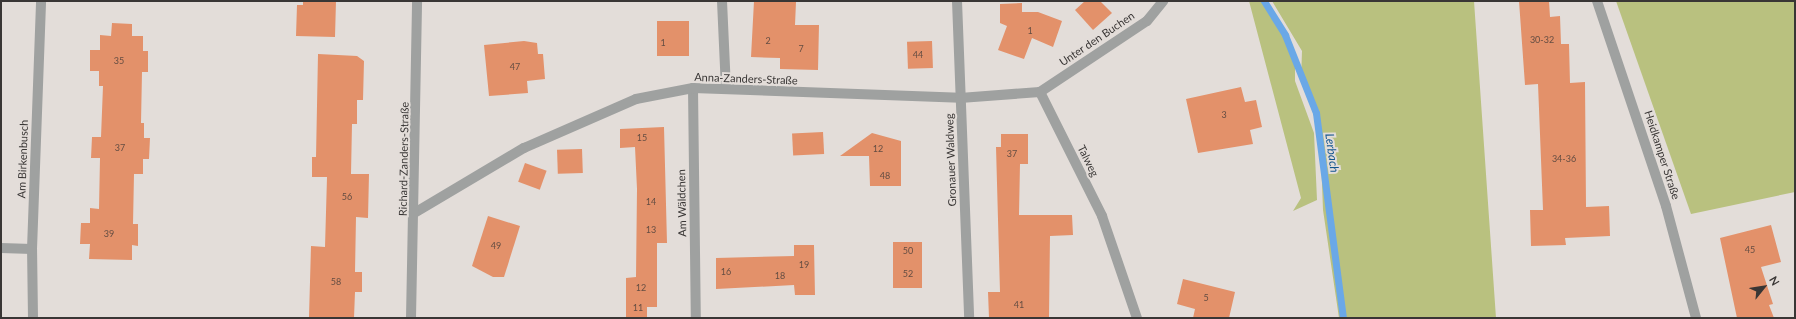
<!DOCTYPE html>
<html>
<head>
<meta charset="utf-8">
<style>
	body { margin:0 }
	#map { position:relative; width:1796px; height:319px; overflow:hidden; background:#e3ddd9; font-family:Lato,sans-serif }
	div>[style] { position:absolute }
	.green>* { inset:0; background:#b9c17f }
	.stream>* { height:7px; margin:-3.5px; padding:0 3.5px; transform-origin:3.5px; border-radius:3.5px; background:#6aa8e7 }
	.building>* { inset:0; background:#e3916a; transform-origin:0 0 }
	.minor>* { height:10px; margin:-5px; padding:0 5px; transform-origin:5px; border-radius:5px; background:#9fa1a0 }
	.tertiary>* { height:10px; margin:-5px; padding:0 5px; transform-origin:5px; border-radius:5px; background:#9fa1a0 }
	span { translate:-50% -50%; white-space:nowrap; text-align:center; line-height:1.15; -webkit-text-stroke:4px #e3ddd9; paint-order:stroke }
	.number-label { font-size:9px; color:#644d42 }
	.number-label span { -webkit-text-stroke-width:0 }
	.street-label { font-size:11px; color:#393635 }
	.water-label { font-size:12px; color:#11548e; font-style:italic }
	.frame { position:absolute; inset:0; border:2px solid #393635; pointer-events:none }
	.north { position:absolute; left:1744px; top:267px; width:40px; height:40px; -webkit-text-stroke:3px #e3ddd9; paint-order:stroke; rotate:60deg; font-size:11px; font-weight:700; line-height:16px; text-align:center; color:#393635 }
	.north::after { content:''; display:block; margin:auto; width:14px; height:18px; background:#393635; clip-path:polygon(50% 0,100% 100%,50% 72%,0 100%) }
</style>
</head>
<body>
<div id="map">
	<div class="green">
		<div style="clip-path:polygon(1249px 1px,1262px 1px,1295px 52px,1295px 81px,1314px 133px,1317px 200px,1293px 211px,1301px 198px)"></div>
		<div style="clip-path:polygon(1272px 1px,1474px 1px,1496px 318px,1339px 318px,1323px 210px,1320px 132px,1301px 80px,1302px 51px)"></div>
		<div style="clip-path:polygon(1616px 1px,1795px 1px,1795px 192px,1691px 214px)"></div>
	</div>
	<div class="stream">
		<div style="left:1264px;top:1px;width:40px;rotate:58deg"></div>
		<div style="left:1285px;top:35px;width:84px;rotate:68.3deg"></div>
		<div style="left:1316px;top:113px;width:207px;rotate:82.5deg"></div>
	</div>
	<div class="building">
		<div style="clip-path:polygon(303px 1px,336px 1px,335px 37px,296px 36px,297px 5px,303px 5px)"></div>
		<div style="clip-path:polygon(754px 1px,796px 2px,795px 25px,819px 25px,818px 70px,780px 69px,780px 58px,751px 57px)"></div>
		<div style="clip-path:polygon(1085px 1px,1100px 1px,1112px 13px,1093px 30px,1075px 10px)"></div>
		<div style="clip-path:polygon(1519px 1px,1549px 1px,1550px 17px,1560px 16px,1561px 44px,1569px 44px,1570px 83px,1585px 82px,1586px 207px,1609px 206px,1610px 236px,1565px 238px,1566px 245px,1531px 246px,1530px 210px,1543px 210px,1538px 84px,1525px 85px)"></div>
		<div style="clip-path:polygon(1022px 3px,1022px 12px,1038px 12px,1062px 21px,1053px 47px,1032px 38px,1024px 59px,998px 50px,1007px 26px,1000px 23px,1000px 4px)"></div>
		<div style="left:657px;top:21px;width:32px;height:35px"></div>
		<div style="clip-path:polygon(112px 23px,132px 24px,132px 36px,143px 36px,143px 51px,148px 51px,148px 72px,142px 72px,141px 123px,144px 123px,144px 138px,150px 138px,149px 159px,143px 159px,143px 174px,134px 174px,133px 224px,138px 224px,138px 246px,132px 245px,132px 260px,89px 259px,90px 244px,80px 244px,81px 223px,90px 223px,90px 208px,99px 209px,100px 158px,91px 158px,92px 137px,101px 137px,103px 86px,99px 86px,99px 71px,90px 71px,90px 50px,100px 50px,100px 35px,111px 36px)"></div>
		<div style="clip-path:polygon(524px 41px,537px 43px,538px 54px,543px 54px,545px 79px,527px 81px,528px 93px,489px 96px,484px 45px)"></div>
		<div style="left:932px;top:41px;width:27px;height:25px;rotate:88deg"></div>
		<div style="clip-path:polygon(318px 54px,357px 56px,364px 61px,363px 100px,357px 100px,357px 124px,352px 124px,351px 174px,369px 174px,368px 218px,356px 217px,355px 272px,362px 272px,362px 292px,355px 292px,354px 318px,309px 317px,311px 246px,325px 247px,327px 177px,312px 177px,312px 157px,316px 157px)"></div>
		<div style="clip-path:polygon(1241px 87px,1245px 102px,1256px 100px,1262px 127px,1250px 130px,1253px 144px,1198px 153px,1186px 99px)"></div>
		<div style="clip-path:polygon(664px 127px,667px 243px,657px 243px,657px 307px,647px 307px,647px 318px,626px 318px,626px 278px,636px 277px,637px 189px,635px 147px,620px 148px,620px 129px)"></div>
		<div style="left:823px;top:132px;width:22px;height:31px;rotate:87deg"></div>
		<div style="clip-path:polygon(872px 133px,901px 141px,901px 186px,870px 186px,869px 156px,840px 156px)"></div>
		<div style="clip-path:polygon(1001px 134px,1028px 134px,1028px 164px,1020px 164px,1019px 215px,1072px 215px,1073px 235px,1050px 236px,1049px 318px,989px 318px,988px 292px,1000px 292px,996px 147px,1001px 147px)"></div>
		<div style="left:582px;top:149px;width:24px;height:25px;rotate:88deg"></div>
		<div style="left:525px;top:163px;width:23px;height:20px;rotate:20deg"></div>
		<div style="clip-path:polygon(488px 216px,520px 226px,504px 277px,493px 277px,472px 266px)"></div>
		<div style="clip-path:polygon(1771px 225px,1781px 262px,1761px 267px,1773px 304px,1769px 305px,1774px 318px,1737px 318px,1720px 238px)"></div>
		<div style="left:893px;top:242px;width:29px;height:46px"></div>
		<div style="clip-path:polygon(794px 245px,814px 245px,815px 295px,795px 295px,794px 285px,716px 289px,716px 258px,794px 256px)"></div>
		<div style="clip-path:polygon(1183px 279px,1235px 292px,1229px 318px,1193px 318px,1195px 309px,1177px 304px)"></div>
	</div>
	<div class="minor">
		<div style="left:722px;top:1px;width:88px;rotate:87.4deg"></div>
		<div style="left:957px;top:1px;width:317px;rotate:87.8deg"></div>
		<div style="left:1597px;top:1px;width:216px;rotate:71.4deg"></div>
		<div style="left:1666px;top:206px;width:116px;rotate:75deg"></div>
		<div style="left:693px;top:88px;width:230px;rotate:89.3deg"></div>
		<div style="left:1040px;top:92px;width:128px;rotate:-33.6deg"></div>
		<div style="left:1147px;top:21px;width:26px;rotate:-51deg"></div>
		<div style="left:416px;top:212px;width:126px;rotate:-30.7deg"></div>
		<div style="left:524px;top:148px;width:122px;rotate:-23.6deg"></div>
		<div style="left:636px;top:99px;width:58px;rotate:-10.9deg"></div>
		<div style="left:693px;top:88px;width:267px;rotate:2.1deg"></div>
		<div style="left:960px;top:98px;width:80px;rotate:-4.3deg"></div>
		<div style="left:1040px;top:92px;width:139px;rotate:63.4deg"></div>
		<div style="left:1102px;top:216px;width:108px;rotate:71.1deg"></div>
		<div style="left:1px;top:248px;width:31px;rotate:2deg"></div>
		<div style="left:33px;top:318px;width:69px;rotate:-90.8deg"></div>
		<div style="left:32px;top:249px;width:248px;rotate:-87.9deg"></div>
	</div>
	<div class="tertiary">
		<div style="left:411px;top:318px;width:317px;rotate:-88.9deg"></div>
	</div>
	<div class="number-label">
		<span style="left:1030px;top:31px">1</span>
		<span style="left:1542px;top:40px">30-32</span>
		<span style="left:768px;top:41px">2</span>
		<span style="left:663px;top:43px">1</span>
		<span style="left:801px;top:49px">7</span>
		<span style="left:918px;top:55px">44</span>
		<span style="left:119px;top:61px">35</span>
		<span style="left:515px;top:67px">47</span>
		<span style="left:1224px;top:115px">3</span>
		<span style="left:642px;top:138px">15</span>
		<span style="left:120px;top:148px">37</span>
		<span style="left:878px;top:149px">12</span>
		<span style="left:1012px;top:154px">37</span>
		<span style="left:1564px;top:159px">34-36</span>
		<span style="left:885px;top:176px">48</span>
		<span style="left:347px;top:197px">56</span>
		<span style="left:651px;top:202px">14</span>
		<span style="left:651px;top:230px">13</span>
		<span style="left:109px;top:234px">39</span>
		<span style="left:496px;top:246px">49</span>
		<span style="left:1750px;top:250px">45</span>
		<span style="left:908px;top:251px">50</span>
		<span style="left:804px;top:265px">19</span>
		<span style="left:726px;top:272px">16</span>
		<span style="left:908px;top:274px">52</span>
		<span style="left:780px;top:276px">18</span>
		<span style="left:336px;top:282px">58</span>
		<span style="left:641px;top:288px">12</span>
		<span style="left:1206px;top:298px">5</span>
		<span style="left:1019px;top:305px">41</span>
		<span style="left:638px;top:308px">11</span>
	</div>
	<div class="street-label">
		<span style="left:1097px;top:39px;rotate:-34deg">Unter den Buchen</span>
		<span style="left:746px;top:79px;rotate:2deg">Anna-Zanders-Straße</span>
		<span style="left:1662px;top:155px;rotate:72deg">Heidkamper Straße</span>
		<span style="left:23px;top:159px;rotate:-88deg">Am Birkenbusch</span>
		<span style="left:404px;top:159px;rotate:-89deg">Richard-Zanders-Straße</span>
		<span style="left:951px;top:160px;rotate:-92deg">Gronauer Waldweg</span>
		<span style="left:1088px;top:161px;rotate:64deg">Talweg</span>
		<span style="left:682px;top:203px;rotate:-91deg">Am Wäldchen</span>
	</div>
	<div class="water-label">
		<span style="left:1332px;top:153px;rotate:82deg">Lerbach</span>
	</div>
	<div class="frame"></div>
	<div class="north">N</div>
</div>
</body>
</html>
